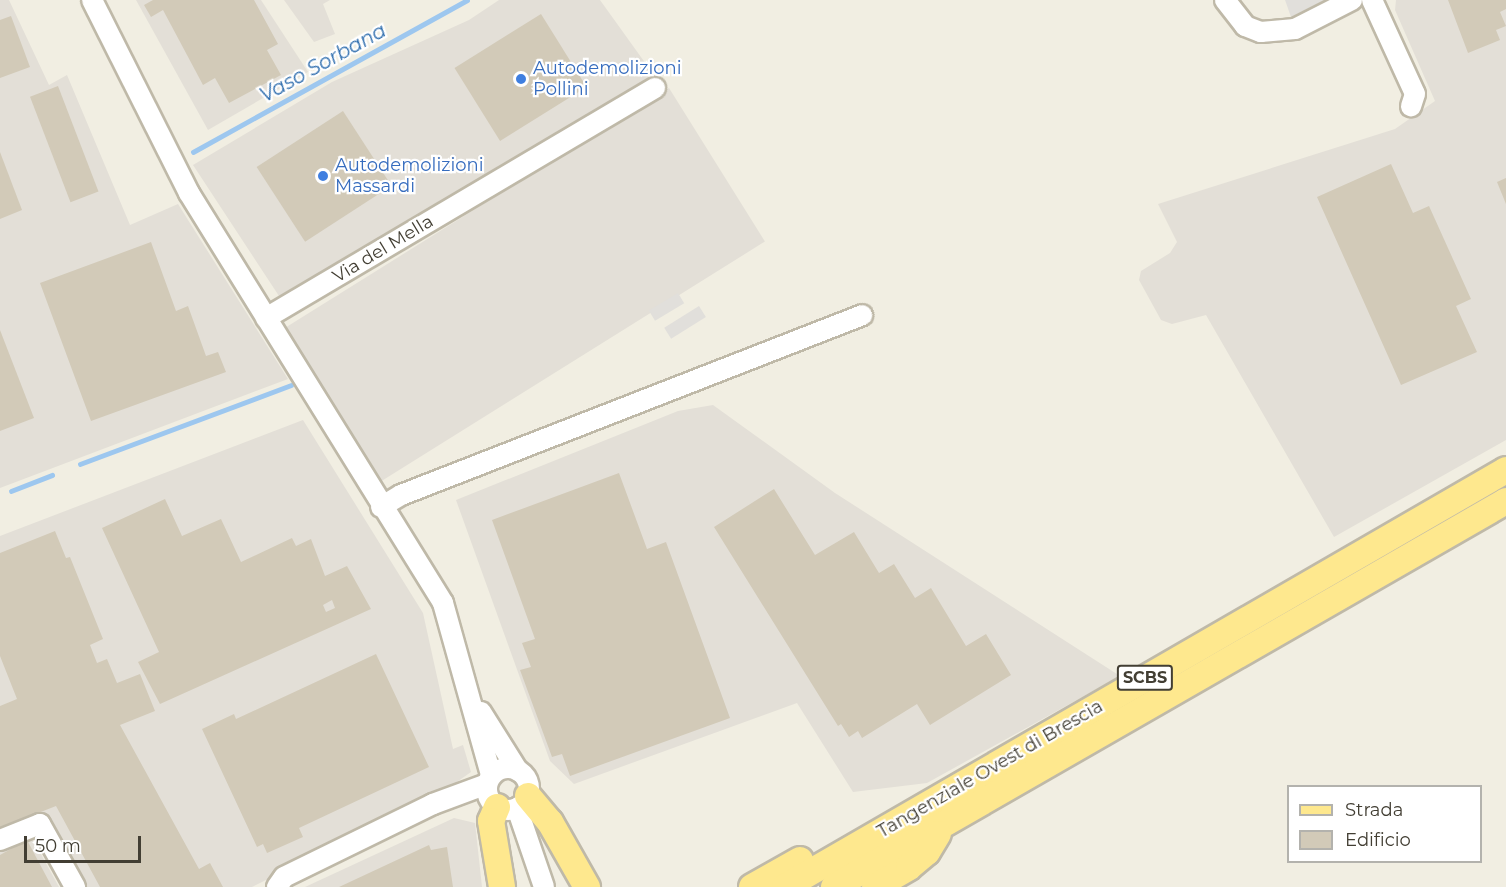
<!DOCTYPE html>
<html>
<head>
<meta charset="utf-8">
<style>
	body { margin:0 }
	#map { position:relative; width:1506px; height:887px; overflow:hidden; background:#f1eee2; font-family:Montserrat,sans-serif }
	div>[style] { position:absolute }
	.industrial>* { inset:0; background:#e3dfd7; transform-origin:0 0 }
	.parking>* { inset:0; background:#e1dfdb; transform-origin:0 0 }
	.stream>* { height:4.5px; margin:-2.25px; padding:0 2.25px; transform-origin:2.25px; border-radius:2.25px; background:#9dc7ef }
	.building>* { inset:0; background:#d2cab8; transform-origin:0 0 }
	.roads { filter:drop-shadow(2px 0 #bfb9a8) drop-shadow(-2px 0 #bfb9a8) drop-shadow(0 2px #bfb9a8) drop-shadow(0 -2px #bfb9a8) }
	.minor>* { height:20px; margin:-10px; padding:0 10px; transform-origin:10px; border-radius:10px; background:#fff }
	.minor>.ring { margin:-10px; padding:0; box-sizing:content-box; background:none; border:20px solid #fff; border-radius:50% }
	.major>* { height:26px; margin:-13px; padding:0 13px; transform-origin:13px; border-radius:13px; background:#fee88e }
	.dots>* { width:16px; height:16px; translate:-50% -50%; box-sizing:border-box; border:3px solid #fff; border-radius:50% }
	span { translate:-50% -50%; white-space:nowrap; text-align:center; line-height:1.15; -webkit-text-stroke:4.5px #fff; paint-order:stroke }
	.shield-label span { padding:2px 4px; background:#fff; border:2px solid; border-radius:4px; -webkit-text-stroke-width:0 }
	.shield-label { font-size:16px; color:#423e33; font-weight:700 }
	.shop-label { font-size:18px; color:#366cbe }
	.left { translate:0 -50%; text-align:left }
	.street-label { font-size:18px; color:#423e33 }
	.water-label { font-size:20px; color:#2d6cad; font-style:italic }
	.legend { position:absolute; left:1287px; top:785px; width:195px; height:78px; box-sizing:border-box; background:#fff; border:2px solid #b3b2ad; margin:0; padding:8px 10px; list-style:none; font-size:18px; color:#423e33 }
	.legend li { display:flex; align-items:center; gap:12px; height:30px }
	.legend b { width:30px; border:2px solid #b3b2ad }
	.scale { position:absolute; left:24px; top:836px; width:117px; height:27px; box-sizing:border-box; border:3px solid #423e33; border-top:0; padding-left:8px; font-size:18px; line-height:21px; white-space:nowrap; color:#423e33; -webkit-text-stroke:4px #fff; paint-order:stroke }
</style>
</head>
<body>
<div id="map">
	<div class="industrial">
		<div style="clip-path:polygon(0 0,9px 0,49px 85px,67px 75px,130px 225px,178px 204px,288px 379px,0 488px)"></div>
		<div style="clip-path:polygon(136px 0,261px 0,308px 72px,208px 130px)"></div>
		<div style="clip-path:polygon(284px 0,330px 0,323px 4px,335px 34px,314px 42px)"></div>
		<div style="clip-path:polygon(499px 0,600px 0,656px 78px,279px 296px,193px 165px,332px 82px,469px 20px)"></div>
		<div style="clip-path:polygon(1396px 0,1506px 0,1506px 440px,1334px 537px,1206px 315px,1172px 324px,1161px 320px,1139px 280px,1141px 271px,1170px 253px,1177px 242px,1158px 204px,1395px 129px,1435px 101px,1395px 10px)"></div>
		<div style="left:669px;top:88px;width:181px;height:453px;rotate:58deg"></div>
		<div style="clip-path:polygon(713px 405px,835px 493px,1120px 676px,927px 783px,853px 792px,797px 703px,574px 784px,550px 761px,456px 500px,678px 411px)"></div>
		<div style="clip-path:polygon(303px 420px,423px 613px,453px 749px,463px 745px,471px 772px,447px 789px,252px 887px,87px 887px,48px 816px,0 835px,0 536px)"></div>
		<div style="clip-path:polygon(454px 818px,475px 823px,482px 887px,305px 887px)"></div>
		<div style="clip-path:polygon(31px 836px,59px 887px,0 887px,0 849px)"></div>
	</div>
	<div class="parking">
		<div style="clip-path:polygon(1285px 0,1325px 0,1291px 17px)"></div>
		<div style="left:678px;top:293px;width:12px;height:34px;rotate:59deg"></div>
		<div style="left:699px;top:306px;width:13px;height:41px;rotate:58deg"></div>
	</div>
	<div class="stream">
		<div style="left:193px;top:152px;width:313px;rotate:-29deg"></div>
		<div style="left:80px;top:464px;width:225px;rotate:-20.5deg"></div>
		<div style="left:11px;top:491px;width:44px;rotate:-21.3deg"></div>
	</div>
	<div class="building">
		<div style="clip-path:polygon(153px 0,254px 0,278px 44px,267px 50px,281px 75px,229px 103px,215px 78px,203px 85px,163px 10px,151px 17px,144px 5px)"></div>
		<div style="clip-path:polygon(1448px 0,1506px 0,1506px 9px,1500px 12px,1506px 26px,1496px 30px,1500px 40px,1468px 53px)"></div>
		<div style="left:541px;top:14px;width:86px;height:102px;rotate:58deg"></div>
		<div style="clip-path:polygon(11px 16px,30px 67px,0 78px,0 20px)"></div>
		<div style="left:58px;top:86px;width:113px;height:30px;rotate:69deg"></div>
		<div style="left:343px;top:111px;width:89px;height:103px;rotate:57deg"></div>
		<div style="clip-path:polygon(0 152px,22px 210px,0 219px)"></div>
		<div style="clip-path:polygon(1391px 164px,1413px 213px,1429px 206px,1471px 299px,1456px 306px,1477px 352px,1401px 385px,1317px 197px)"></div>
		<div style="clip-path:polygon(1506px 178px,1506px 204px,1497px 182px)"></div>
		<div style="clip-path:polygon(151px 242px,176px 311px,188px 306px,206px 356px,218px 352px,226px 372px,91px 421px,40px 283px)"></div>
		<div style="clip-path:polygon(0 330px,34px 418px,0 431px)"></div>
		<div style="clip-path:polygon(619px 473px,647px 549px,666px 542px,730px 718px,570px 776px,562px 754px,552px 757px,520px 670px,531px 667px,522px 643px,535px 639px,492px 520px)"></div>
		<div style="clip-path:polygon(774px 489px,815px 555px,854px 532px,879px 573px,894px 564px,915px 598px,931px 588px,966px 646px,986px 634px,1011px 675px,930px 725px,917px 704px,862px 738px,858px 731px,849px 737px,841px 724px,838px 726px,714px 527px)"></div>
		<div style="clip-path:polygon(evenodd,165px 499px,182px 536px,221px 519px,241px 562px,292px 538px,296px 546px,311px 539px,325px 576px,347px 566px,371px 609px,160px 704px,138px 662px,159px 652px,102px 528px,165px 499px,332px 600px,335px 608px,326px 612px,323px 605px,332px 600px)"></div>
		<div style="clip-path:polygon(55px 531px,66px 558px,70px 557px,103px 639px,90px 645px,97px 663px,107px 659px,117px 683px,140px 674px,155px 711px,120px 725px,199px 869px,210px 863px,223px 887px,100px 887px,56px 806px,0 828px,0 706px,17px 699px,0 656px,0 553px)"></div>
		<div style="clip-path:polygon(376px 654px,429px 767px,299px 828px,303px 837px,267px 853px,263px 844px,257px 847px,202px 729px,234px 714px,236px 719px)"></div>
		<div style="clip-path:polygon(27px 840px,52px 887px,0 887px,0 855px)"></div>
		<div style="clip-path:polygon(429px 845px,431px 850px,447px 847px,453px 887px,339px 887px)"></div>
	</div>
	<div class="roads">
		<div class="minor">
			<div style="left:92px;top:0;width:216px;rotate:63.3deg"></div>
			<div style="left:189px;top:193px;width:482px;rotate:58.2deg"></div>
			<div style="left:443px;top:603px;width:179px;rotate:74.4deg"></div>
			<div style="left:1225px;top:0;width:33px;rotate:52deg"></div>
			<div style="left:1245px;top:26px;width:17px;rotate:21deg"></div>
			<div style="left:1261px;top:32px;width:34px;rotate:-5deg"></div>
			<div style="left:1295px;top:29px;width:64px;rotate:-27deg"></div>
			<div style="left:1372px;top:0;width:103px;rotate:65.4deg"></div>
			<div style="left:1415px;top:94px;width:13px;rotate:108deg"></div>
			<div style="left:266px;top:318px;width:452px;rotate:-30.6deg"></div>
			<div style="left:381px;top:507px;width:23px;rotate:-31deg"></div>
			<div style="left:401px;top:495px;width:495px;rotate:-21.3deg"></div>
			<div style="left:481px;top:712px;width:70px;rotate:57.9deg"></div>
			<div class="ring" style="left:487px;top:768px;width:22px;height:22px"></div>
			<div style="left:517px;top:808px;width:83px;rotate:71.1deg"></div>
			<div style="left:0;top:840px;width:43px;rotate:-21.8deg"></div>
			<div style="left:40px;top:824px;width:72px;rotate:60.9deg"></div>
			<div style="left:277px;top:887px;width:12px;rotate:-55deg"></div>
			<div style="left:284px;top:877px;width:166px;rotate:-26.1deg"></div>
			<div style="left:433px;top:804px;width:58px;rotate:-20.3deg"></div>
		</div>
		<div class="major">
			<div style="left:528px;top:796px;width:34px;rotate:50deg"></div>
			<div style="left:550px;top:822px;width:75px;rotate:60.4deg"></div>
			<div style="left:497px;top:807px;width:15px;rotate:113deg"></div>
			<div style="left:491px;top:821px;width:67px;rotate:80.5deg"></div>
			<div style="left:752px;top:887px;width:55px;rotate:-29.4deg"></div>
			<div style="left:785px;top:887px;width:833px;rotate:-30.04deg"></div>
			<div style="left:834px;top:887px;width:775px;rotate:-29.87deg"></div>
			<div style="left:875px;top:887px;width:39px;rotate:-30deg"></div>
			<div style="left:909px;top:867px;width:23px;rotate:-40deg"></div>
			<div style="left:927px;top:852px;width:21px;rotate:-59deg"></div>
		</div>
	</div>
	<div class="dots">
		<div style="left:521px;top:79px;background:#3f7fe0"></div>
		<div style="left:323px;top:176px;background:#3f7fe0"></div>
	</div>
	<div class="shield-label">
		<span style="left:1145px;top:678px">SCBS</span>
	</div>
	<div class="shop-label">
		<span class="left" style="left:533px;top:79px">Autodemolizioni<br>Pollini</span>
		<span class="left" style="left:335px;top:176px">Autodemolizioni<br>Massardi</span>
	</div>
	<div class="street-label">
		<span style="left:383px;top:249px;rotate:-31deg">Via del Mella</span>
		<span style="left:990px;top:769px;rotate:-30deg">Tangenziale Ovest di Brescia</span>
	</div>
	<div class="water-label">
		<span style="left:323px;top:63px;rotate:-29deg">Vaso Sorbana</span>
	</div>
	<ul class="legend">
	<li><b style="height:8px;background:#fee88e"></b>Strada</li>
	<li><b style="height:16px;background:#d2cab8"></b>Edificio</li>
	</ul>
	<div class="scale">50 m</div>
</div>
</body>
</html>
